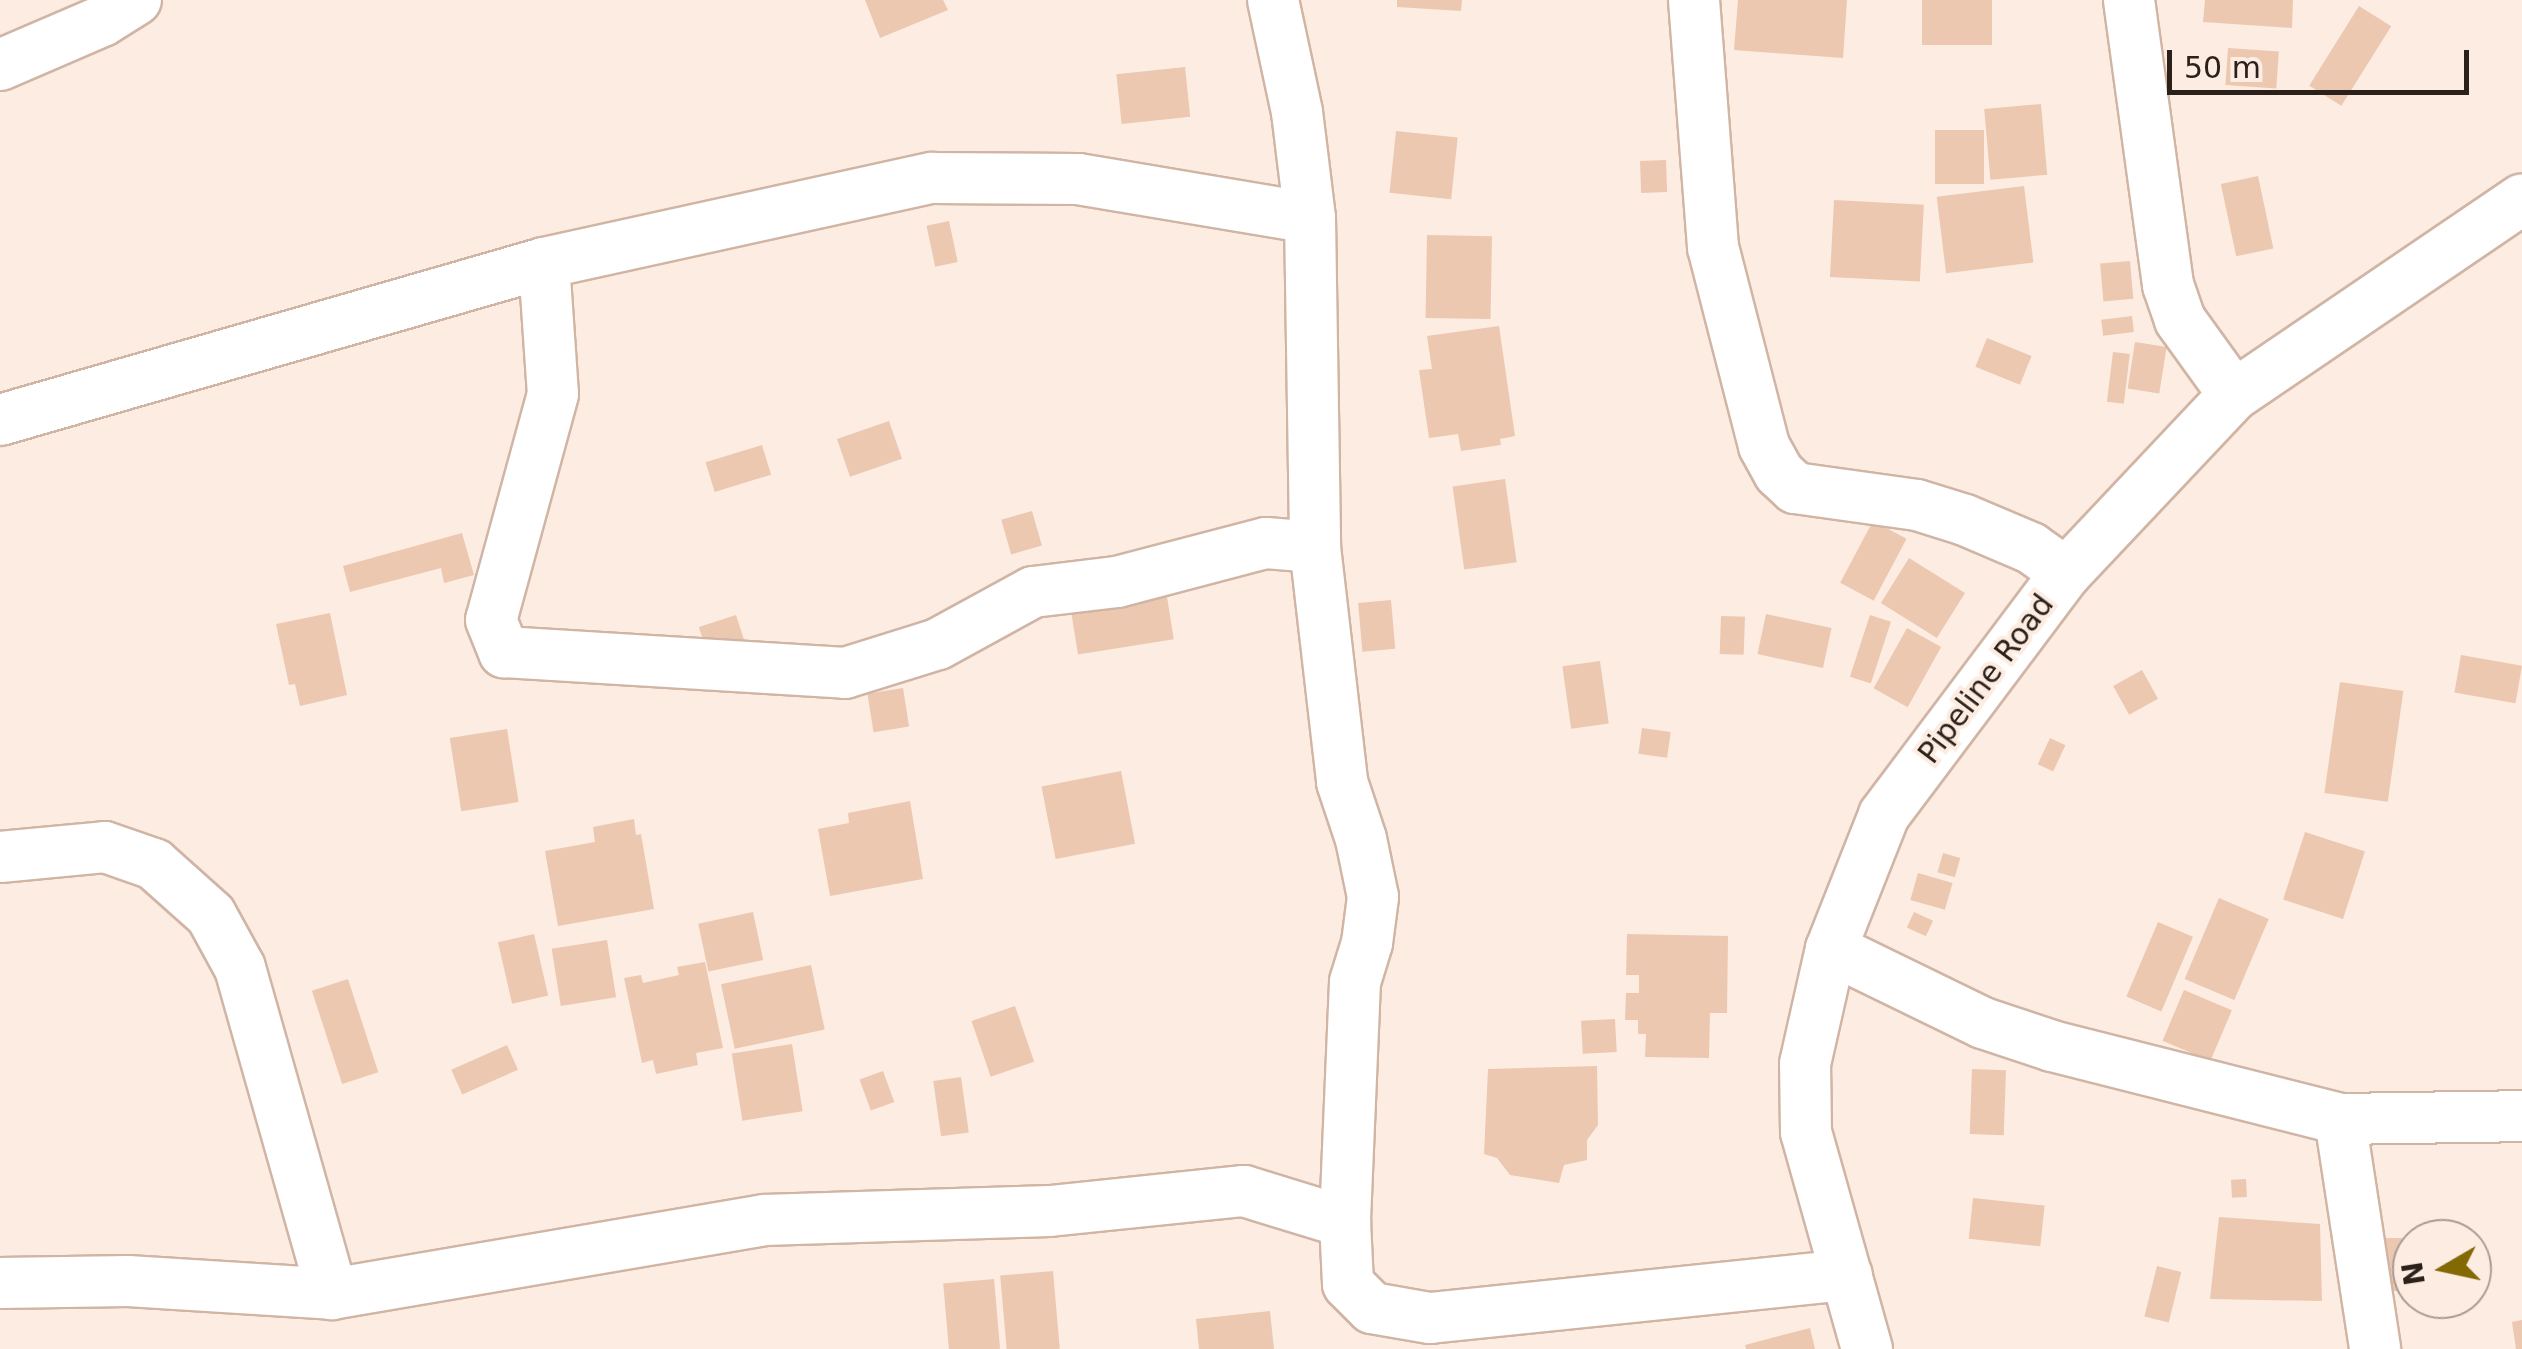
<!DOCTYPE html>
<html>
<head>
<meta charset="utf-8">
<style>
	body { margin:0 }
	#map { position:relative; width:2522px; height:1349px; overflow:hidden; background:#fdece2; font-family:"DejaVu Sans",sans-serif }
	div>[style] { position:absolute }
	.building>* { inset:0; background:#ecc8b1; transform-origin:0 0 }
	.roads { filter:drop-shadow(2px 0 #d0b5a5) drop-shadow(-2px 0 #d0b5a5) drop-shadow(0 2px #d0b5a5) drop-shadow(0 -2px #d0b5a5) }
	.minor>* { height:50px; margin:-25px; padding:0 25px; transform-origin:25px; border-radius:25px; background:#fff }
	span { translate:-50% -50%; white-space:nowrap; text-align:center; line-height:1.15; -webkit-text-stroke:8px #fdece2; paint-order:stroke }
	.street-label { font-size:30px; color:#2b211a }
	.north { position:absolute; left:2392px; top:1219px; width:100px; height:100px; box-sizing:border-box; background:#fdece2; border:2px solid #a99b92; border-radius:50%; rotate:261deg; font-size:28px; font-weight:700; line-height:40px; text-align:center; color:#2b211a }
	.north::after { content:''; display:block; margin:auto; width:35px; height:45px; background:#836903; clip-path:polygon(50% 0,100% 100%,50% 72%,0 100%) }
	.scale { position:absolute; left:2167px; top:50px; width:302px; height:45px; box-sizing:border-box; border:5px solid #2b211a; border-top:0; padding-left:12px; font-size:30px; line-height:35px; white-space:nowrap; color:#2b211a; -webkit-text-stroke:8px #fdece2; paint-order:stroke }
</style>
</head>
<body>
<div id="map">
	<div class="building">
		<div style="clip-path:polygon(865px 0,943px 0,948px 10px,880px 38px)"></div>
		<div style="clip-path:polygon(1397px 0,1462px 0,1461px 11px,1397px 7px)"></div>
		<div style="clip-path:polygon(1738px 0,1847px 0,1843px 58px,1734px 50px)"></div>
		<div style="left:1922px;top:0;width:70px;height:45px"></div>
		<div style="clip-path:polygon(2205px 0,2293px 0,2292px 28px,2203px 22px)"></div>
		<div style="left:2359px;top:6px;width:38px;height:94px;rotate:32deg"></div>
		<div style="left:2228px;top:48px;width:51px;height:37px;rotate:4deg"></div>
		<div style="left:1185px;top:67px;width:50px;height:69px;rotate:84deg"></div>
		<div style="left:2041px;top:104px;width:71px;height:57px;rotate:85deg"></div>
		<div style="left:1935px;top:130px;width:49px;height:54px"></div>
		<div style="left:1396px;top:131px;width:62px;height:62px;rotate:6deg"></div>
		<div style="left:1666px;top:160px;width:32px;height:26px;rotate:88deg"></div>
		<div style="left:2258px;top:176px;width:74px;height:38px;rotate:78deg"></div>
		<div style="left:2024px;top:186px;width:77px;height:88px;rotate:83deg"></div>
		<div style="left:1834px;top:200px;width:90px;height:77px;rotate:3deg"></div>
		<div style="left:949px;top:221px;width:42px;height:23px;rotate:78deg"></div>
		<div style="left:1427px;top:235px;width:65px;height:83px;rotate:1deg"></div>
		<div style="left:2130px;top:261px;width:38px;height:30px;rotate:85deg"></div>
		<div style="left:2132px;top:316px;width:16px;height:31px;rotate:83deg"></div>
		<div style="clip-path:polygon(1499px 326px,1515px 436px,1500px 439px,1501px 445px,1461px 451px,1458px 434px,1429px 438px,1419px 370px,1432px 369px,1427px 336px)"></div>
		<div style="left:1987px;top:338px;width:48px;height:31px;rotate:22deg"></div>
		<div style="left:2135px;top:342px;width:32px;height:47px;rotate:9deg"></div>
		<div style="left:2113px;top:352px;width:17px;height:50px;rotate:7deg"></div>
		<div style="left:889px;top:421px;width:40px;height:55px;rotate:71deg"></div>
		<div style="left:762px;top:445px;width:31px;height:59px;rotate:73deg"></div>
		<div style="left:1505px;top:479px;width:84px;height:53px;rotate:82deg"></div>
		<div style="left:1032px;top:511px;width:36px;height:32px;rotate:74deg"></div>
		<div style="left:1873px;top:521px;width:38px;height:70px;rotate:28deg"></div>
		<div style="clip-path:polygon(462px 533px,474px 575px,444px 583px,441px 568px,350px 592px,343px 566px)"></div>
		<div style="left:1909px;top:558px;width:66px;height:53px;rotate:32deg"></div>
		<div style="left:1165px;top:584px;width:56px;height:97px;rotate:81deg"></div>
		<div style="left:1391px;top:600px;width:49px;height:33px;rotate:85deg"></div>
		<div style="clip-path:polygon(330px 613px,347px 695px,300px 706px,295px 684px,289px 685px,276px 624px)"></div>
		<div style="left:1766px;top:614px;width:67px;height:41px;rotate:12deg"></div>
		<div style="left:736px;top:615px;width:25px;height:39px;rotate:72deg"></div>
		<div style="left:1870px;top:615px;width:22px;height:65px;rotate:18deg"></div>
		<div style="left:1721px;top:616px;width:24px;height:38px;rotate:2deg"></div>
		<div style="left:1907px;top:628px;width:39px;height:69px;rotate:29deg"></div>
		<div style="left:2461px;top:655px;width:62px;height:38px;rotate:10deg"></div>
		<div style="left:1600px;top:661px;width:63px;height:38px;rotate:82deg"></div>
		<div style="left:2142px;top:670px;width:33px;height:33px;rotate:61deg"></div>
		<div style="left:2340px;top:682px;width:64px;height:112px;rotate:8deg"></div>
		<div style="left:903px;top:688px;width:39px;height:36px;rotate:81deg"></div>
		<div style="left:1642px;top:728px;width:29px;height:26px;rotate:8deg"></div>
		<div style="left:507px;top:729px;width:74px;height:58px;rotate:81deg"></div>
		<div style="left:2050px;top:738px;width:17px;height:29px;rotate:25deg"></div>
		<div style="left:1121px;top:771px;width:74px;height:81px;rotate:79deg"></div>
		<div style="clip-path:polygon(910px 801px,923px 879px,830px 896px,818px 829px,849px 823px,848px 813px)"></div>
		<div style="clip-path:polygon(634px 819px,636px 835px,641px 834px,654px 909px,558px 926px,545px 851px,595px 842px,593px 827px)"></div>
		<div style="left:2305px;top:832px;width:63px;height:71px;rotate:18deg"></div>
		<div style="left:1943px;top:853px;width:18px;height:20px;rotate:16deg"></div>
		<div style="left:1918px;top:873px;width:36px;height:28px;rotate:16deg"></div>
		<div style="left:2219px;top:898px;width:54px;height:88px;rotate:23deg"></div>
		<div style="left:753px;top:912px;width:49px;height:56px;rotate:78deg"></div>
		<div style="left:1914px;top:912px;width:21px;height:17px;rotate:25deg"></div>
		<div style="left:2158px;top:922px;width:38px;height:81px;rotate:23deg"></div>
		<div style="left:534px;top:934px;width:63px;height:37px;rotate:77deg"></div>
		<div style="clip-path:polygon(1627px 934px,1728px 936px,1727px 1013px,1710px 1013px,1709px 1058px,1645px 1057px,1646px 1034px,1638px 1034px,1638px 1020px,1625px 1020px,1626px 993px,1639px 993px,1639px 975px,1626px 975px)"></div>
		<div style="left:607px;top:940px;width:58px;height:56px;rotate:81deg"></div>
		<div style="clip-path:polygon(705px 962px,723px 1048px,696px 1053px,698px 1065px,656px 1074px,653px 1060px,642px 1063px,624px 978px,641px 975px,643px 983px,679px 975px,677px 967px)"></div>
		<div style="left:811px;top:965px;width:66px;height:92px;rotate:78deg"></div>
		<div style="left:348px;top:979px;width:98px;height:38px;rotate:72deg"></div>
		<div style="left:2184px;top:990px;width:52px;height:55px;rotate:23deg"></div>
		<div style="left:1015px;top:1006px;width:59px;height:46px;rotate:71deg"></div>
		<div style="left:1615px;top:1019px;width:33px;height:34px;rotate:87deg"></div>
		<div style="left:792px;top:1044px;width:68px;height:61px;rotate:81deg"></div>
		<div style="left:507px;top:1045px;width:27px;height:61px;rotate:66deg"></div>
		<div style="clip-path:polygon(1597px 1066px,1598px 1125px,1587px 1140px,1587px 1160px,1564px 1165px,1559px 1183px,1510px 1175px,1497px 1158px,1484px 1154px,1488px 1069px)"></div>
		<div style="left:1972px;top:1069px;width:34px;height:65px;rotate:2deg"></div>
		<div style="left:883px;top:1071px;width:33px;height:25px;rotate:70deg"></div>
		<div style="left:961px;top:1077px;width:56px;height:28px;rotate:82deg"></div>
		<div style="left:2246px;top:1179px;width:18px;height:15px;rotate:87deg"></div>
		<div style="left:1973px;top:1198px;width:72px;height:41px;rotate:6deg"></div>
		<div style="clip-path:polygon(2219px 1217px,2320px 1224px,2322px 1301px,2210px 1299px)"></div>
		<div style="left:2377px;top:1238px;width:35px;height:53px"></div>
		<div style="left:2157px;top:1266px;width:25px;height:52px;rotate:14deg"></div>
		<div style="left:1053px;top:1271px;width:78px;height:53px;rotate:85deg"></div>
		<div style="left:994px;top:1279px;width:70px;height:51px;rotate:85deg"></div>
		<div style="clip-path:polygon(1270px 1311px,1274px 1349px,1199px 1349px,1196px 1319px)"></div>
		<div style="clip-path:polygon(2522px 1320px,2522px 1349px,2516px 1349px,2512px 1322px)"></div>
		<div style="clip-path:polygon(1810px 1328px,1815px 1349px,1746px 1349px,1745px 1345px)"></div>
	</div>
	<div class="roads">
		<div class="minor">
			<div style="left:1273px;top:0;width:115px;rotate:77.9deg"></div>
			<div style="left:1297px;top:112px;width:107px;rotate:83deg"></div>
			<div style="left:1694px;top:0;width:248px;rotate:85.6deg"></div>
			<div style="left:1713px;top:247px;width:205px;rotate:75.6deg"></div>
			<div style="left:1764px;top:446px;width:31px;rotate:61deg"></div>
			<div style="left:1779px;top:473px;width:22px;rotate:43deg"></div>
			<div style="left:1795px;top:488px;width:123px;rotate:7.9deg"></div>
			<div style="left:1917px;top:505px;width:50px;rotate:17.4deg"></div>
			<div style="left:1965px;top:520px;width:72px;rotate:23deg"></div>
			<div style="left:2031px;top:548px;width:43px;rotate:35.5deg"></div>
			<div style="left:2129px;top:0;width:288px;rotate:82.2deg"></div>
			<div style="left:2168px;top:285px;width:37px;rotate:71deg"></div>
			<div style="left:2180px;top:320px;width:92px;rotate:54.2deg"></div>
			<div style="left:0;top:65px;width:111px;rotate:-23.3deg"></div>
			<div style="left:102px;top:21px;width:40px;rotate:-32deg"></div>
			<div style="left:544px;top:263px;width:131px;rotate:86.1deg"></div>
			<div style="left:553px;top:394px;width:234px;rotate:105.3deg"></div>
			<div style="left:491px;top:620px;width:35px;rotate:68deg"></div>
			<div style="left:504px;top:652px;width:342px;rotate:3.5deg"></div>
			<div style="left:845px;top:673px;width:97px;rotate:-17.3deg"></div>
			<div style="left:938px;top:644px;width:108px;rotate:-28.7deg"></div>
			<div style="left:1033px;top:592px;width:85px;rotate:-6.8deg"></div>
			<div style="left:1117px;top:582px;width:154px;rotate:-14.7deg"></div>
			<div style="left:1266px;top:543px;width:49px;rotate:4.7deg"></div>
			<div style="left:0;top:420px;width:566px;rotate:-16.1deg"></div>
			<div style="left:544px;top:263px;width:397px;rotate:-12.4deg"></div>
			<div style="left:932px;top:178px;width:146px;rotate:0.4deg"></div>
			<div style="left:1078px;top:179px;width:235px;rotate:9.5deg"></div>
			<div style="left:1310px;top:218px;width:329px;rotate:89.1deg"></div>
			<div style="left:1315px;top:547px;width:237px;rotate:83.4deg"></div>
			<div style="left:1342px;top:782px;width:60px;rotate:71.6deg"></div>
			<div style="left:1361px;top:839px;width:59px;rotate:78.3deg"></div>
			<div style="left:1373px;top:897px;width:46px;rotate:97.4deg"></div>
			<div style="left:1367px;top:943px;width:41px;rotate:107.1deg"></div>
			<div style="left:1355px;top:982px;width:240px;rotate:92.4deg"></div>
			<div style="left:1345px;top:1222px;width:62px;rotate:87.2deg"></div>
			<div style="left:1348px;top:1284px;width:34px;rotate:45deg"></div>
			<div style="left:1372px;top:1308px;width:59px;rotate:9.8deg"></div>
			<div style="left:1430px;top:1318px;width:419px;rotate:-5.9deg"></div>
			<div style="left:0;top:857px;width:105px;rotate:-5.4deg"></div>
			<div style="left:105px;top:847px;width:52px;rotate:19.1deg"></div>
			<div style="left:154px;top:864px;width:76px;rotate:41.8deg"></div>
			<div style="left:211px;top:915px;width:60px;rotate:61.3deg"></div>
			<div style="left:240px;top:968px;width:339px;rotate:74.2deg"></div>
			<div style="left:1831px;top:949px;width:169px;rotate:26deg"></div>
			<div style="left:1983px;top:1023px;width:73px;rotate:18.4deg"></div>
			<div style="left:2052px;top:1046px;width:297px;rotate:14.2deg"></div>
			<div style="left:2340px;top:1119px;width:182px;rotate:-0.9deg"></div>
			<div style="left:2340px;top:1119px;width:233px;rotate:81.3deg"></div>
			<div style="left:0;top:1283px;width:128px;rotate:-0.9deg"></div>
			<div style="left:128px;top:1281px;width:204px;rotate:3.6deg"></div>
			<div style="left:332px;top:1294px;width:438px;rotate:-9.7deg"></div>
			<div style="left:764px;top:1220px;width:286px;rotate:-1.8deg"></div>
			<div style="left:1050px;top:1211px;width:195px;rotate:-5.9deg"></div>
			<div style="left:1244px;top:1191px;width:106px;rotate:17.1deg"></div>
			<div style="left:1867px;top:1349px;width:225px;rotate:-105.7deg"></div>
			<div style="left:1806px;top:1132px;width:68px;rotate:-90.8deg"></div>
			<div style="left:1805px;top:1064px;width:118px;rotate:-77.3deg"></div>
			<div style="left:1831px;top:949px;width:144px;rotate:-68.4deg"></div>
			<div style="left:1884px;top:815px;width:303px;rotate:-53.1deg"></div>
			<div style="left:2066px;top:573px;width:245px;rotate:-46.7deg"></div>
			<div style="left:2234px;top:395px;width:348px;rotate:-34.2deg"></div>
		</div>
	</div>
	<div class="street-label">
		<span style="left:1986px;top:679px;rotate:-53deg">Pipeline Road</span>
	</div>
	<div class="north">N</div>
	<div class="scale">50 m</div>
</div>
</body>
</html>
